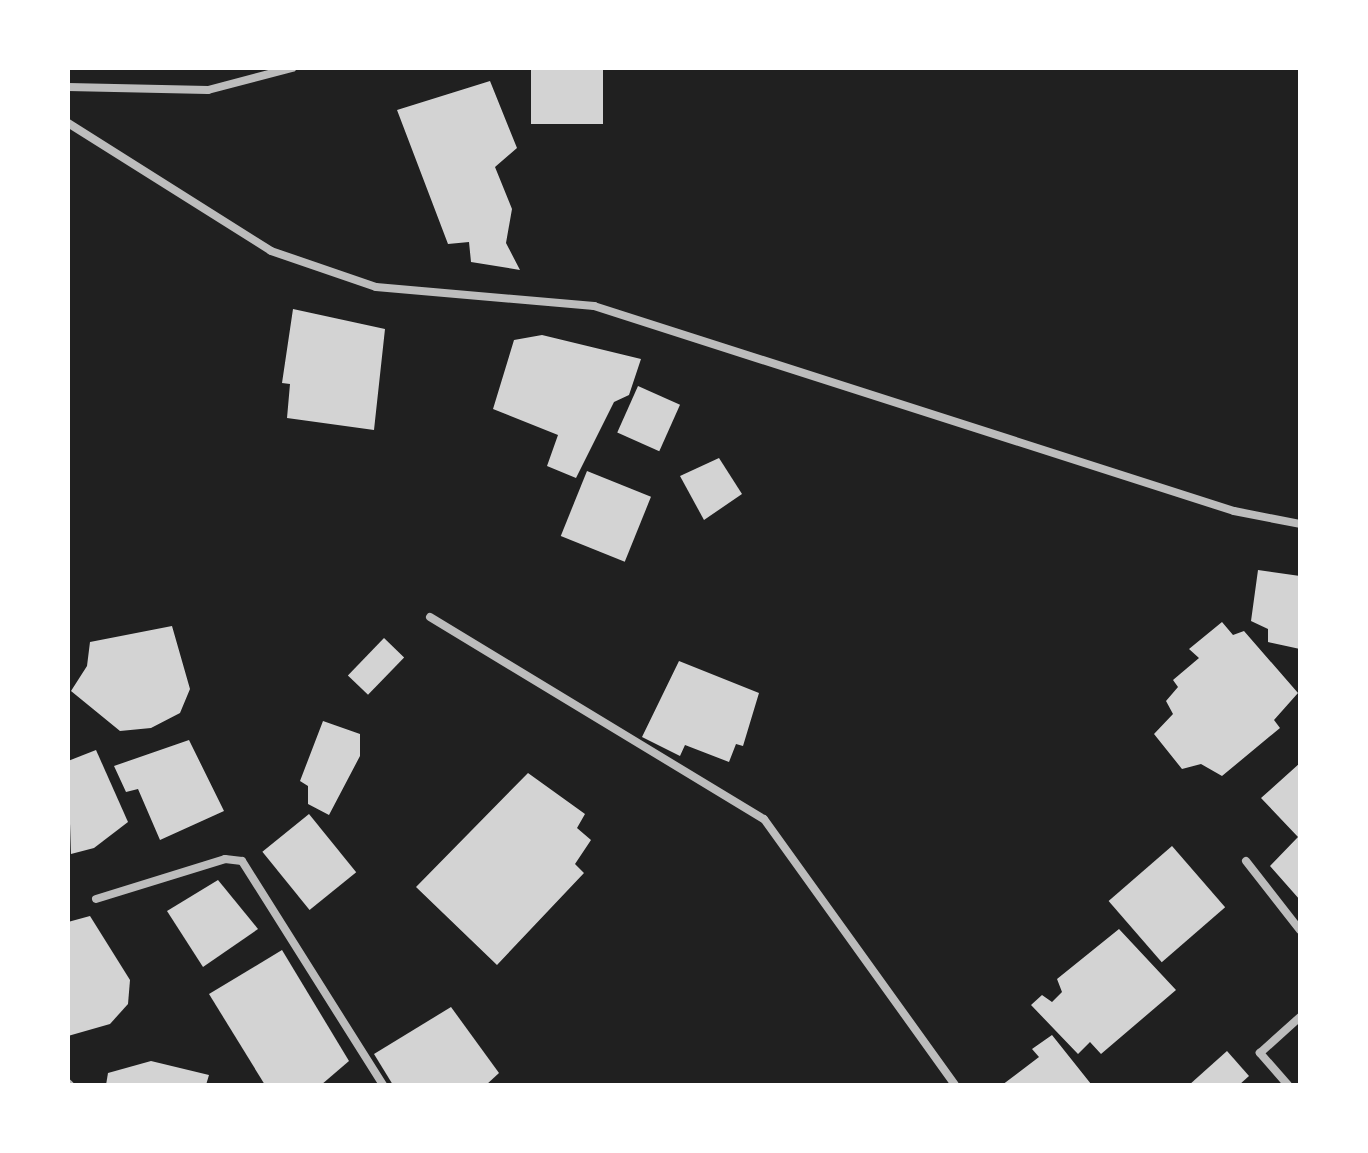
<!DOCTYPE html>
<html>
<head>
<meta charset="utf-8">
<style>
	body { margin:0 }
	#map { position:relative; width:1368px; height:1153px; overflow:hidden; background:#111; font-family:"Work Sans",sans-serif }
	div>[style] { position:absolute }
	.green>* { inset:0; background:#202020; transform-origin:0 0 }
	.building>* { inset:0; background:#d3d3d3; transform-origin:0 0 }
	.minor>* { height:8px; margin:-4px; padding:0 4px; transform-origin:4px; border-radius:4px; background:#bcbcbc }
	span { translate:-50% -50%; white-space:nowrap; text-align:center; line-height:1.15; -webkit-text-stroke:8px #fff; paint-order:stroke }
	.frame { position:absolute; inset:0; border:70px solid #fff; pointer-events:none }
</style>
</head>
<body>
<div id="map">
	<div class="green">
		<div style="left:68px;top:68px;width:1232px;height:1017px"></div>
	</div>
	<div class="building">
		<div style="left:531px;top:68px;width:72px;height:56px"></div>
		<div style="clip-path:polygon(490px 81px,517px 148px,495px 167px,512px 209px,506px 243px,520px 270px,471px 262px,469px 242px,448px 244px,397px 110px)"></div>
		<div style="clip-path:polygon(293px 309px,385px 329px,374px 430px,287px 418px,290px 384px,282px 383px)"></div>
		<div style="clip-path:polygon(542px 335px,641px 359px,629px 395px,614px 402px,576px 478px,547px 466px,558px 435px,493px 409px,514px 340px)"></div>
		<div style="left:638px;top:386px;width:46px;height:51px;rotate:24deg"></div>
		<div style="clip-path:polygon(719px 458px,742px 494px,704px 520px,680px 476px)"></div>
		<div style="left:587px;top:471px;width:69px;height:70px;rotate:22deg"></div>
		<div style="clip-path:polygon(1258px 570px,1300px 576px,1300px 649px,1268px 642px,1268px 629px,1251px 621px)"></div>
		<div style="clip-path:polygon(1222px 622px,1233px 635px,1244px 631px,1298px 693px,1274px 720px,1280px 728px,1222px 776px,1201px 764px,1182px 769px,1154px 734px,1173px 714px,1166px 701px,1178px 687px,1173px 680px,1199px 658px,1189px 649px)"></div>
		<div style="clip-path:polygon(172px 626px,190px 689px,180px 713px,151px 728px,120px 731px,71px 691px,87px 666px,90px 642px)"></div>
		<div style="left:384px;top:638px;width:28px;height:52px;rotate:44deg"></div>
		<div style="clip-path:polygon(679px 661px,759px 693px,743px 746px,736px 744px,729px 762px,685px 745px,680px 756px,642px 737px)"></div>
		<div style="clip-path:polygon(323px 721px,360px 734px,360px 756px,329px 815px,308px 804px,308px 786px,300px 781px)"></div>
		<div style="clip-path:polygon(189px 740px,224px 811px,160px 840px,138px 789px,126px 792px,114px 766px)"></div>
		<div style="clip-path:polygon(96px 750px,128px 822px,94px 848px,71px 854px,68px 761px)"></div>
		<div style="clip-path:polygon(1300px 763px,1300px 900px,1270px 866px,1298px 837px,1261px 798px)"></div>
		<div style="clip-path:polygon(528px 773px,585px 814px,577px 828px,591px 840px,575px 864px,584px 873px,497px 965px,416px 887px)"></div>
		<div style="left:309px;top:814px;width:75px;height:60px;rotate:51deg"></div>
		<div style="left:1172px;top:846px;width:81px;height:84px;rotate:49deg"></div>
		<div style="clip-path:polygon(218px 880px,258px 929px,203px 967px,167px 911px)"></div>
		<div style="clip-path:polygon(90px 916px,130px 980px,128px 1004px,110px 1024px,68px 1036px,68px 922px)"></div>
		<div style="clip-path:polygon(1119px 929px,1176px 990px,1101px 1054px,1090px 1042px,1078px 1054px,1031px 1005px,1042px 995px,1052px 1002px,1062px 992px,1057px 979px)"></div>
		<div style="clip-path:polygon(282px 950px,349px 1061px,321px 1085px,265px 1085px,209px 994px)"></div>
		<div style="clip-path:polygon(451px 1007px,499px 1073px,486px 1085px,393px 1085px,374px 1054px)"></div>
		<div style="clip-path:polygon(1052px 1035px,1091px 1084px,1002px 1085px,1039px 1057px,1032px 1049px)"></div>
		<div style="clip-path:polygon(1227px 1051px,1249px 1076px,1239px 1085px,1189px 1085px)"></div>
		<div style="clip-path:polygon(151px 1061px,209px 1075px,206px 1085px,106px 1085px,108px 1073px)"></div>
	</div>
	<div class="minor">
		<div style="left:68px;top:87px;width:140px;rotate:1.2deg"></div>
		<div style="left:208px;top:90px;width:87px;rotate:-14.7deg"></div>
		<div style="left:68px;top:123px;width:240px;rotate:32.2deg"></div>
		<div style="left:271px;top:251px;width:111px;rotate:18.9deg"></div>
		<div style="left:376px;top:287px;width:219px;rotate:5deg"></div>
		<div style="left:594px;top:306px;width:672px;rotate:17.76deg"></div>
		<div style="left:1234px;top:511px;width:67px;rotate:11.1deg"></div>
		<div style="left:430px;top:617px;width:390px;rotate:31.2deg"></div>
		<div style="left:764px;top:819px;width:327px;rotate:54.3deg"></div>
		<div style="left:1246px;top:861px;width:88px;rotate:52deg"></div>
		<div style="left:96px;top:899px;width:135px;rotate:-17.2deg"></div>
		<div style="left:225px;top:859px;width:17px;rotate:7deg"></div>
		<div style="left:242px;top:861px;width:265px;rotate:57.8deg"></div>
		<div style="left:68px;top:1083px;width:3px;rotate:45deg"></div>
		<div style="left:1288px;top:1085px;width:43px;rotate:-131.2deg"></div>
		<div style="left:1260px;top:1053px;width:54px;rotate:-42deg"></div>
	</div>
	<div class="frame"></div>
</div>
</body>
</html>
